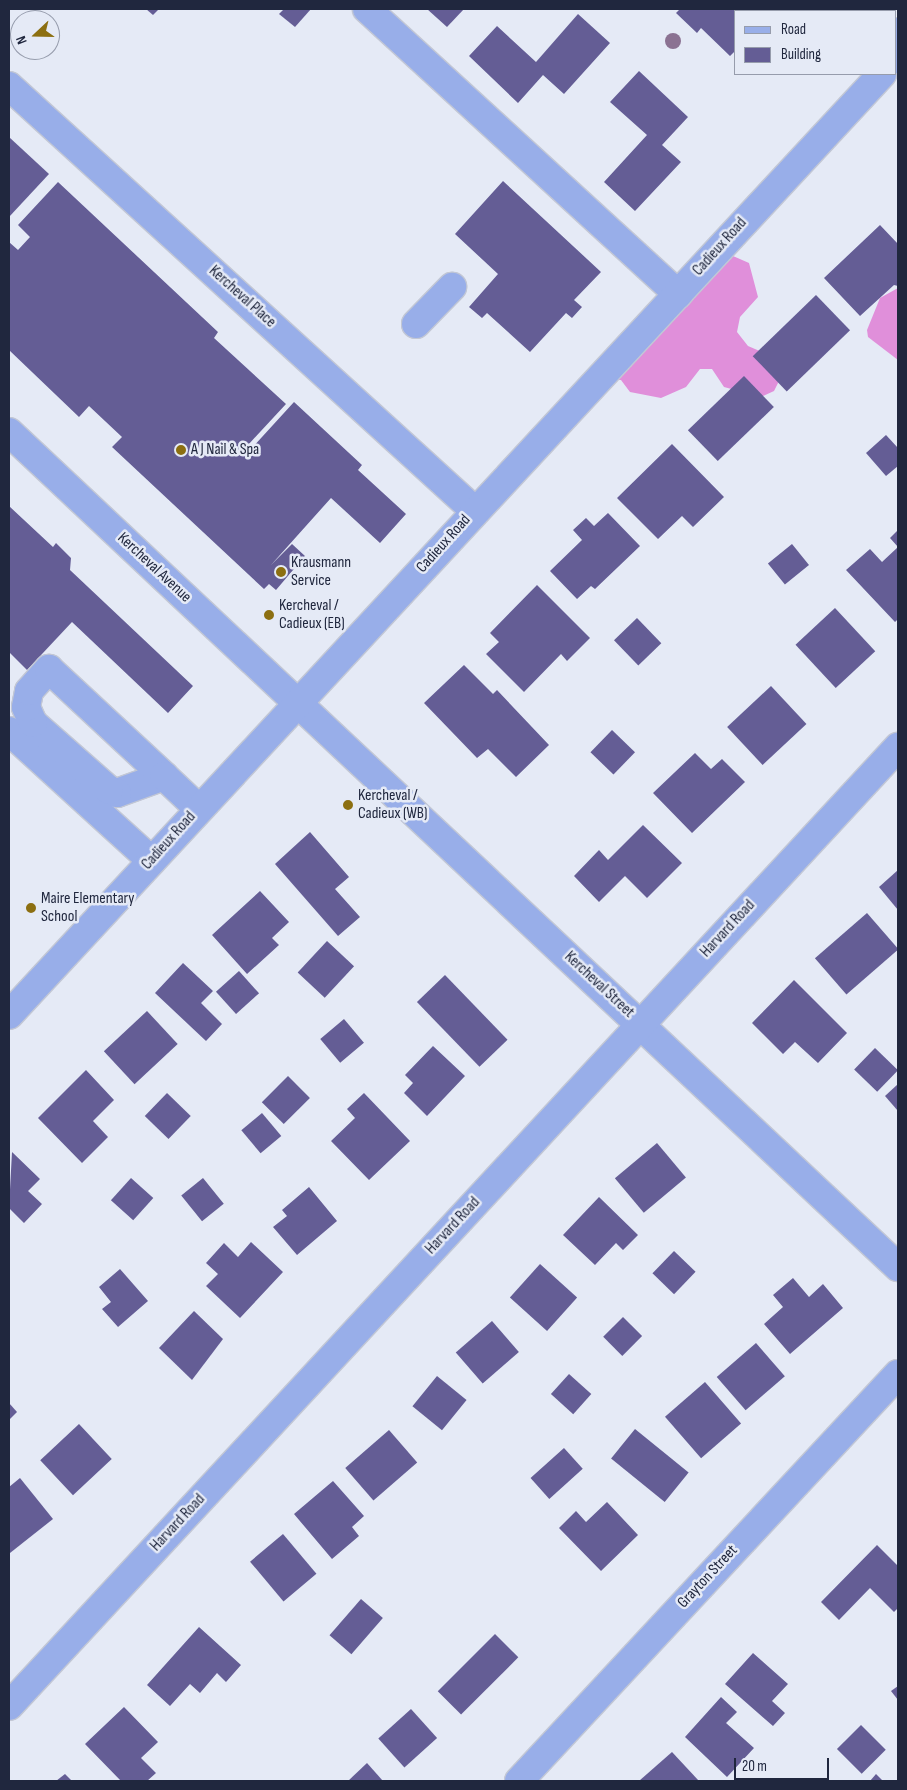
<!DOCTYPE html>
<html>
<head>
<meta charset="utf-8">
<style>
	body { margin:0 }
	#map { position:relative; width:907px; height:1790px; overflow:hidden; background:#e5eaf6; font-family:"Sofia Sans Condensed",sans-serif }
	div>[style] { position:absolute }
	.forest>* { inset:0; background:#e08fda }
	.building>* { inset:0; background:#645d95; transform-origin:0 0 }
	.roads { filter:drop-shadow(1px 0 #c2c7d5) drop-shadow(-1px 0 #c2c7d5) drop-shadow(0 1px #c2c7d5) drop-shadow(0 -1px #c2c7d5) }
	.minor>* { height:28px; margin:-14px; padding:0 14px; transform-origin:14px; border-radius:14px; background:#98aee9 }
	.trees>* { width:16px; height:16px; margin:-8px; border-radius:50%; background:#8b7292 }
	.dots>* { width:14px; height:14px; translate:-50% -50%; box-sizing:border-box; border:2px solid #e5eaf6; border-radius:50% }
	span { translate:-50% -50%; white-space:nowrap; text-align:center; line-height:1.15; -webkit-text-stroke:5px #e5eaf6; paint-order:stroke }
	.street-label { font-size:16px; color:#20273e }
	.poi-label { font-size:16px; color:#20273e }
	.left { translate:0 -50%; text-align:left }
	.frame { position:absolute; inset:0; border:10px solid #20273e; pointer-events:none }
	.legend { position:absolute; left:734px; top:10px; width:162px; height:65px; box-sizing:border-box; background:#e5eaf6; border:1px solid #969cac; margin:0; padding:6px 9px; list-style:none; font-size:15px; color:#20273e }
	.legend li { display:flex; align-items:center; gap:10px; height:25px }
	.legend b { width:25px; border:1px solid #969cac }
	.north { position:absolute; left:10px; top:10px; width:50px; height:50px; box-sizing:border-box; background:#e5eaf6; border:1px solid #969cac; border-radius:50%; rotate:249deg; font-size:14px; font-weight:700; line-height:20px; text-align:center; color:#20273e }
	.north::after { content:''; display:block; margin:auto; width:18px; height:22px; background:#8c6f11; clip-path:polygon(50% 0,100% 100%,50% 72%,0 100%) }
	.scale { position:absolute; left:734px; top:1758px; width:95px; height:22px; box-sizing:border-box; border:2px solid #20273e; border-top:0; padding-left:6px; font-size:15px; line-height:18px; white-space:nowrap; color:#20273e; -webkit-text-stroke:4px #e5eaf6; paint-order:stroke }
</style>
</head>
<body>
<div id="map">
	<div class="forest">
		<div style="clip-path:polygon(733px 256px,749px 263px,758px 297px,740px 317px,737px 332px,748px 346px,762px 352px,780px 379px,774px 391px,761px 397px,724px 387px,712px 369px,700px 369px,686px 387px,661px 398px,630px 392px,621px 380px,612px 380px,720px 258px)"></div>
		<div style="clip-path:polygon(898px 288px,898px 360px,868px 337px,867px 330px,880px 298px)"></div>
	</div>
	<div class="building">
		<div style="clip-path:polygon(146px 9px,159px 9px,153px 15px)"></div>
		<div style="clip-path:polygon(284px 9px,311px 9px,295px 27px,279px 14px)"></div>
		<div style="clip-path:polygon(427px 9px,464px 9px,447px 27px)"></div>
		<div style="clip-path:polygon(680px 9px,741px 9px,744px 11px,736px 11px,736px 50px,730px 56px,701px 28px,697px 33px,676px 13px)"></div>
		<div style="left:766px;top:9px;width:46px;height:3px"></div>
		<div style="clip-path:polygon(578px 14px,610px 43px,564px 94px,543px 75px,518px 103px,469px 56px,497px 26px,536px 62px)"></div>
		<div style="clip-path:polygon(639px 71px,688px 117px,662px 145px,681px 162px,635px 211px,604px 182px,647px 135px,610px 102px)"></div>
		<div style="clip-path:polygon(9px 137px,49px 174px,9px 217px)"></div>
		<div style="clip-path:polygon(503px 181px,601px 272px,574px 300px,582px 307px,572px 318px,566px 313px,530px 352px,487px 313px,482px 318px,469px 307px,498px 274px,455px 234px)"></div>
		<div style="clip-path:polygon(58px 182px,218px 332px,214px 338px,286px 404px,248px 445px,252px 448px,294px 402px,362px 465px,358px 470px,406px 514px,380px 543px,331px 498px,271px 565px,292px 544px,305px 556px,276px 590px,269px 584px,264px 589px,112px 447px,122px 437px,89px 406px,79px 417px,9px 350px,9px 242px,18px 250px,30px 237px,18px 225px)"></div>
		<div style="clip-path:polygon(880px 225px,898px 244px,898px 286px,894px 285px,860px 316px,824px 278px)"></div>
		<div style="left:816px;top:295px;width:49px;height:88px;rotate:46deg"></div>
		<div style="left:744px;top:376px;width:43px;height:78px;rotate:46deg"></div>
		<div style="clip-path:polygon(886px 435px,898px 448px,898px 466px,886px 476px,866px 453px)"></div>
		<div style="clip-path:polygon(672px 444px,724px 497px,693px 527px,682px 516px,658px 539px,617px 498px)"></div>
		<div style="clip-path:polygon(9px 506px,53px 547px,56px 543px,71px 558px,70px 570px,193px 686px,168px 713px,72px 622px,27px 670px,9px 652px)"></div>
		<div style="clip-path:polygon(608px 513px,640px 546px,595px 589px,591px 586px,577px 599px,550px 571px,582px 540px,573px 530px,586px 518px,594px 526px)"></div>
		<div style="clip-path:polygon(898px 530px,898px 619px,895px 622px,846px 570px,870px 549px,882px 562px,898px 547px,890px 538px)"></div>
		<div style="left:792px;top:544px;width:27px;height:31px;rotate:51deg"></div>
		<div style="clip-path:polygon(537px 585px,590px 638px,567px 661px,561px 654px,524px 692px,486px 654px,499px 642px,490px 633px)"></div>
		<div style="left:835px;top:608px;width:59px;height:54px;rotate:47deg"></div>
		<div style="left:637px;top:618px;width:35px;height:32px;rotate:46deg"></div>
		<div style="clip-path:polygon(464px 665px,493px 694px,497px 690px,549px 745px,516px 777px,488px 749px,477px 758px,424px 703px)"></div>
		<div style="left:771px;top:686px;width:52px;height:60px;rotate:47deg"></div>
		<div style="left:612px;top:730px;width:32px;height:31px;rotate:44deg"></div>
		<div style="clip-path:polygon(695px 753px,711px 769px,722px 759px,745px 782px,692px 833px,653px 793px)"></div>
		<div style="clip-path:polygon(643px 825px,682px 863px,647px 898px,625px 876px,599px 902px,574px 876px,599px 850px,608px 860px)"></div>
		<div style="clip-path:polygon(310px 832px,349px 877px,335px 889px,360px 917px,338px 936px,275px 864px)"></div>
		<div style="clip-path:polygon(898px 870px,898px 910px,879px 887px)"></div>
		<div style="clip-path:polygon(260px 891px,289px 922px,272px 938px,279px 945px,247px 974px,212px 935px)"></div>
		<div style="left:867px;top:913px;width:48px;height:69px;rotate:49deg"></div>
		<div style="left:327px;top:941px;width:37px;height:43px;rotate:43deg"></div>
		<div style="clip-path:polygon(183px 963px,213px 991px,201px 1003px,222px 1024px,206px 1041px,155px 993px)"></div>
		<div style="left:239px;top:971px;width:30px;height:31px;rotate:48deg"></div>
		<div style="left:445px;top:975px;width:90px;height:39px;rotate:46deg"></div>
		<div style="clip-path:polygon(794px 980px,847px 1033px,818px 1063px,795px 1042px,783px 1054px,752px 1023px)"></div>
		<div style="left:147px;top:1011px;width:45px;height:59px;rotate:47deg"></div>
		<div style="left:344px;top:1019px;width:31px;height:31px;rotate:50deg"></div>
		<div style="clip-path:polygon(433px 1046px,465px 1076px,427px 1116px,404px 1093px,413px 1083px,405px 1075px)"></div>
		<div style="left:875px;top:1048px;width:32px;height:30px;rotate:44deg"></div>
		<div style="clip-path:polygon(86px 1070px,114px 1100px,93px 1121px,108px 1137px,82px 1163px,38px 1118px)"></div>
		<div style="left:288px;top:1076px;width:31px;height:37px;rotate:45deg"></div>
		<div style="clip-path:polygon(898px 1084px,898px 1111px,885px 1096px)"></div>
		<div style="left:167px;top:1093px;width:33px;height:32px;rotate:44deg"></div>
		<div style="clip-path:polygon(364px 1093px,410px 1141px,369px 1180px,331px 1141px,355px 1118px,347px 1109px)"></div>
		<div style="left:262px;top:1113px;width:30px;height:27px;rotate:50deg"></div>
		<div style="left:657px;top:1143px;width:45px;height:55px;rotate:50deg"></div>
		<div style="clip-path:polygon(12px 1152px,40px 1179px,28px 1191px,42px 1204px,24px 1223px,9px 1208px)"></div>
		<div style="left:131px;top:1178px;width:30px;height:30px;rotate:42deg"></div>
		<div style="left:203px;top:1178px;width:33px;height:28px;rotate:51deg"></div>
		<div style="clip-path:polygon(309px 1187px,337px 1221px,297px 1255px,273px 1227px,287px 1216px,282px 1210px)"></div>
		<div style="clip-path:polygon(599px 1197px,638px 1235px,623px 1250px,616px 1243px,595px 1265px,563px 1235px)"></div>
		<div style="clip-path:polygon(251px 1242px,283px 1272px,240px 1318px,206px 1286px,218px 1274px,206px 1263px,224px 1243px,238px 1257px)"></div>
		<div style="left:674px;top:1251px;width:30px;height:31px;rotate:44deg"></div>
		<div style="left:540px;top:1264px;width:50px;height:45px;rotate:42deg"></div>
		<div style="clip-path:polygon(120px 1269px,148px 1301px,118px 1327px,102px 1309px,111px 1302px,99px 1287px)"></div>
		<div style="clip-path:polygon(793px 1278px,809px 1297px,823px 1284px,843px 1308px,790px 1354px,764px 1324px,783px 1307px,773px 1295px)"></div>
		<div style="clip-path:polygon(194px 1311px,223px 1339px,192px 1380px,159px 1348px)"></div>
		<div style="left:623px;top:1317px;width:27px;height:28px;rotate:45deg"></div>
		<div style="left:492px;top:1321px;width:41px;height:48px;rotate:49deg"></div>
		<div style="left:756px;top:1343px;width:44px;height:52px;rotate:49deg"></div>
		<div style="left:569px;top:1374px;width:30px;height:27px;rotate:42deg"></div>
		<div style="left:437px;top:1376px;width:38px;height:39px;rotate:39deg"></div>
		<div style="left:705px;top:1382px;width:55px;height:53px;rotate:49deg"></div>
		<div style="clip-path:polygon(9px 1403px,17px 1412px,9px 1420px)"></div>
		<div style="left:79px;top:1424px;width:48px;height:53px;rotate:47deg"></div>
		<div style="left:635px;top:1429px;width:69px;height:38px;rotate:39deg"></div>
		<div style="left:389px;top:1430px;width:43px;height:58px;rotate:49deg"></div>
		<div style="left:564px;top:1448px;width:28px;height:45px;rotate:48deg"></div>
		<div style="clip-path:polygon(20px 1478px,53px 1519px,10px 1553px,9px 1487px)"></div>
		<div style="clip-path:polygon(333px 1481px,364px 1516px,352px 1527px,359px 1536px,332px 1559px,294px 1514px)"></div>
		<div style="clip-path:polygon(607px 1502px,638px 1535px,601px 1571px,559px 1528px,576px 1511px,586px 1522px)"></div>
		<div style="left:283px;top:1534px;width:52px;height:43px;rotate:50deg"></div>
		<div style="clip-path:polygon(877px 1545px,898px 1566px,898px 1608px,894px 1612px,870px 1588px,839px 1620px,821px 1602px)"></div>
		<div style="left:361px;top:1599px;width:29px;height:48px;rotate:41deg"></div>
		<div style="clip-path:polygon(199px 1627px,241px 1665px,226px 1682px,217px 1673px,200px 1693px,190px 1684px,170px 1706px,147px 1685px)"></div>
		<div style="left:495px;top:1634px;width:33px;height:81px;rotate:45deg"></div>
		<div style="clip-path:polygon(753px 1653px,788px 1684px,772px 1701px,785px 1713px,773px 1726px,725px 1684px)"></div>
		<div style="clip-path:polygon(898px 1686px,898px 1700px,891px 1691px)"></div>
		<div style="clip-path:polygon(721px 1697px,737px 1712px,726px 1723px,754px 1748px,727px 1777px,685px 1737px)"></div>
		<div style="clip-path:polygon(124px 1707px,158px 1742px,141px 1758px,156px 1773px,147px 1781px,121px 1781px,85px 1744px)"></div>
		<div style="left:411px;top:1709px;width:39px;height:44px;rotate:48deg"></div>
		<div style="left:861px;top:1725px;width:35px;height:34px;rotate:45deg"></div>
		<div style="clip-path:polygon(672px 1752px,699px 1781px,639px 1781px)"></div>
		<div style="clip-path:polygon(367px 1763px,383px 1781px,348px 1781px)"></div>
		<div style="clip-path:polygon(65px 1774px,72px 1781px,56px 1781px)"></div>
		<div style="clip-path:polygon(876px 1774px,883px 1781px,870px 1781px)"></div>
	</div>
	<div class="roads">
		<div class="minor">
			<div style="left:367px;top:9px;width:422px;rotate:42.5deg"></div>
			<div style="left:871px;top:9px;width:3px;rotate:45deg"></div>
			<div style="left:896px;top:32px;width:3px;rotate:45deg"></div>
			<div style="left:896px;top:59px;width:4px;rotate:-56deg"></div>
			<div style="left:9px;top:86px;width:629px;rotate:42.36deg"></div>
			<div style="left:416px;top:324px;width:52px;rotate:-45.8deg"></div>
			<div style="left:9px;top:432px;width:1220px;rotate:43.21deg"></div>
			<div style="left:9px;top:731px;width:193px;rotate:42.3deg"></div>
			<div style="left:164px;top:776px;width:50px;rotate:160.1deg"></div>
			<div style="left:117px;top:793px;width:9px;rotate:-159deg"></div>
			<div style="left:109px;top:790px;width:101px;rotate:-138.6deg"></div>
			<div style="left:33px;top:723px;width:17px;rotate:-114deg"></div>
			<div style="left:26px;top:707px;width:16px;rotate:-79deg"></div>
			<div style="left:29px;top:691px;width:30px;rotate:-48deg"></div>
			<div style="left:49px;top:669px;width:157px;rotate:42.9deg"></div>
			<div style="left:164px;top:776px;width:48px;rotate:43.3deg"></div>
			<div style="left:9px;top:1015px;width:1284px;rotate:-47.15deg"></div>
			<div style="left:9px;top:1706px;width:1308px;rotate:-47.17deg"></div>
			<div style="left:519px;top:1781px;width:556px;rotate:-47.04deg"></div>
		</div>
	</div>
	<div class="trees">
		<div style="left:673px;top:41px"></div>
	</div>
	<div class="dots">
		<div style="left:181px;top:450px;background:#8c6f11"></div>
		<div style="left:281px;top:572px;background:#8c6f11"></div>
		<div style="left:269px;top:615px;background:#8c6f11"></div>
		<div style="left:348px;top:805px;background:#8c6f11"></div>
		<div style="left:31px;top:908px;background:#8c6f11"></div>
	</div>
	<div class="street-label">
		<span style="left:720px;top:247px;rotate:-48deg">Cadieux Road</span>
		<span style="left:242px;top:297px;rotate:42deg">Kercheval Place</span>
		<span style="left:444px;top:544px;rotate:-48deg">Cadieux Road</span>
		<span style="left:154px;top:568px;rotate:43deg">Kercheval Avenue</span>
		<span style="left:169px;top:841px;rotate:-48deg">Cadieux Road</span>
		<span style="left:728px;top:929px;rotate:-47deg">Harvard Road</span>
		<span style="left:599px;top:985px;rotate:43deg">Kercheval Street</span>
		<span style="left:453px;top:1226px;rotate:-47deg">Harvard Road</span>
		<span style="left:178px;top:1523px;rotate:-47deg">Harvard Road</span>
		<span style="left:708px;top:1577px;rotate:-47deg">Grayton Street</span>
	</div>
	<div class="poi-label">
		<span class="left" style="left:191px;top:450px">A J Nail &amp; Spa</span>
		<span class="left" style="left:291px;top:572px">Krausmann<br>Service</span>
		<span class="left" style="left:279px;top:615px">Kercheval /<br>Cadieux (EB)</span>
		<span class="left" style="left:358px;top:805px">Kercheval /<br>Cadieux (WB)</span>
		<span class="left" style="left:41px;top:908px">Maire Elementary<br>School</span>
	</div>
	<div class="frame"></div>
	<ul class="legend">
	<li><b style="height:6px;background:#98aee9"></b>Road</li>
	<li><b style="height:14px;background:#645d95"></b>Building</li>
	</ul>
	<div class="north">N</div>
	<div class="scale">20 m</div>
</div>
</body>
</html>
